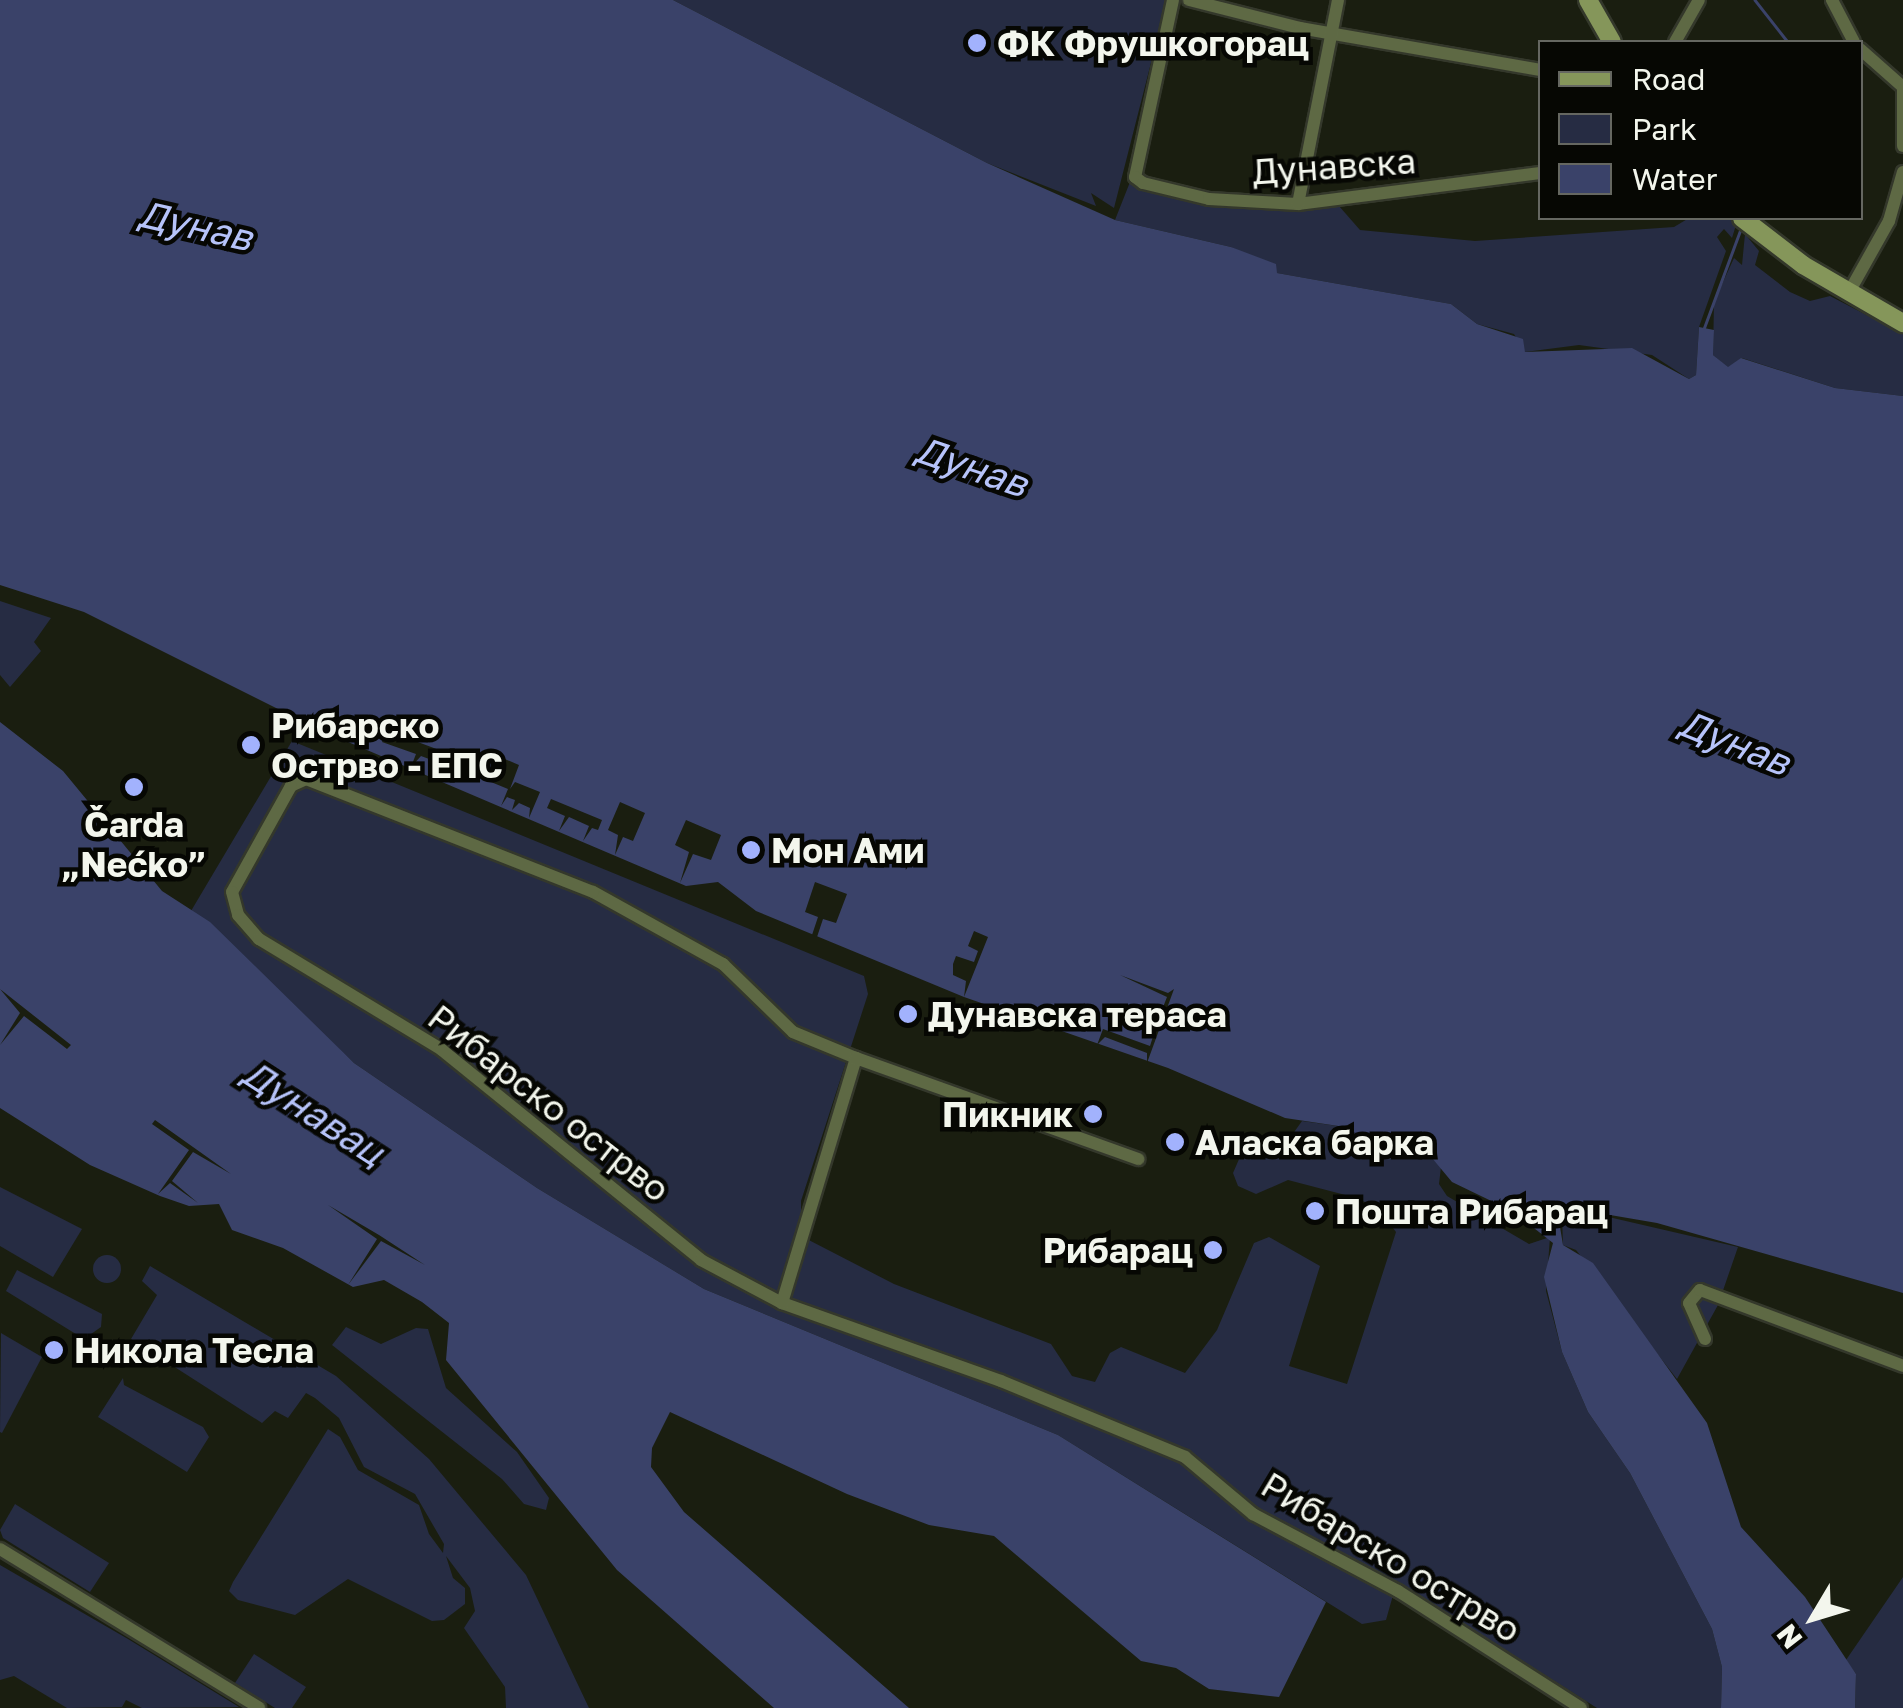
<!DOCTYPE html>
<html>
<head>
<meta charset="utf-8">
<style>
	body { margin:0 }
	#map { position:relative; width:1903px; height:1708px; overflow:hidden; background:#1a1e10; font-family:"Golos Text",sans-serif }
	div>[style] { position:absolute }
	.green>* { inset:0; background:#262c43 }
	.round { border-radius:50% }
	.water>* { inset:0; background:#3a4269 }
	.pier>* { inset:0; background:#1a1e10 }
	.stream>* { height:2.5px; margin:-1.25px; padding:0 1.25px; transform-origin:1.25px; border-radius:1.25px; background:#3a4269 }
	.roads { filter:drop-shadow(2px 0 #34382b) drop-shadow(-2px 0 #34382b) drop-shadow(0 2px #34382b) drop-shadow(0 -2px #34382b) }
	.minor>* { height:12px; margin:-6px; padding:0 6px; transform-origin:6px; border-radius:6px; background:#5e6944 }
	.secondary>* { height:18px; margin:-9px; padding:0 9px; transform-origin:9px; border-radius:9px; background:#85965a }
	.dots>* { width:28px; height:28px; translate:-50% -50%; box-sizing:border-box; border:5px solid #060703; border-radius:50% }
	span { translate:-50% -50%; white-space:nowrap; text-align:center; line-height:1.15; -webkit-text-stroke:9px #060703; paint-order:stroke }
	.poi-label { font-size:35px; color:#f3f6ed; font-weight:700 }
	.left { translate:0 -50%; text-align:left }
	.right { translate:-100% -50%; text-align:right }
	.street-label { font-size:35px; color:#f3f6ed }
	.water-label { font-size:38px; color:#b6c3f9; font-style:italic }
	.legend { position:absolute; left:1538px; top:40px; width:325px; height:180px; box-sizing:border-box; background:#060703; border:2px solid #656761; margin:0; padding:12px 18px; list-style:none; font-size:30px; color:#f3f6ed }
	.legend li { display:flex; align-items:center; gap:20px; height:50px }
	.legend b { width:50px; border:2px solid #656761 }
	.north { position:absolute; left:1763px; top:1568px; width:100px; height:100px; -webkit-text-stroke:8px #060703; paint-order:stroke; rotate:232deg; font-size:28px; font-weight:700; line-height:40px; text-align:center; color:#f3f6ed }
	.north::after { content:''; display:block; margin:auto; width:35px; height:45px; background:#f3f6ed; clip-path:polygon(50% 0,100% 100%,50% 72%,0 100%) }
</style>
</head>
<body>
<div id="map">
	<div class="green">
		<div style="clip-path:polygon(673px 0,1167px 0,1114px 208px,1091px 193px,1096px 206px,987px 163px)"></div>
		<div style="clip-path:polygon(1130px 182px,1154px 192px,1261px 207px,1339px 206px,1360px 230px,1475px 241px,1674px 227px,1689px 218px,1730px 218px,1736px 225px,1732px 238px,1724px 229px,1717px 237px,1726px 251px,1699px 327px,1696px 375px,1689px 379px,1652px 355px,1579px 345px,1525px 352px,1514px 334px,1477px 324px,1451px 304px,1277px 273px,1231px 247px,1115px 220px)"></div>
		<div style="clip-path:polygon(1745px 234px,1759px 251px,1755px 265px,1790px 292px,1810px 301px,1830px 296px,1903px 334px,1903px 396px,1835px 388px,1742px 358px,1728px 368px,1713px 355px,1714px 302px,1734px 258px,1742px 265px)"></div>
		<div style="clip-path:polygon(0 601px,51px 618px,34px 642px,41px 651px,10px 687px,0 675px)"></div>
		<div style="clip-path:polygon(292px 741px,864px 976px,868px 994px,801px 1201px,801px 1236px,894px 1284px,1051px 1344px,1072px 1376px,1095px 1382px,1110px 1353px,1121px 1347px,1185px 1373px,1217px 1330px,1254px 1243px,1269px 1237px,1320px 1266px,1289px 1366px,1347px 1384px,1396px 1232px,1377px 1207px,1353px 1197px,1288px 1180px,1256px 1194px,1238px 1186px,1233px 1173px,1246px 1143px,1287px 1142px,1302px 1121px,1345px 1127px,1410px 1157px,1432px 1158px,1441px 1167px,1439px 1184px,1447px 1196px,1529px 1244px,1550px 1237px,1546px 1291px,1562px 1352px,1588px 1412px,1630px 1473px,1712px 1629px,1722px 1667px,1721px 1708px,1597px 1708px,1397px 1581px,1386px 1620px,1362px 1624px,1058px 1435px,704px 1289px,537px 1188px,354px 1063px,191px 911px)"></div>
		<div style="clip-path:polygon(0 1187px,82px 1229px,53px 1277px,0 1246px)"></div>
		<div style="clip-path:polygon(1574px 1209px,1738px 1247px,1718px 1305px,1677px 1379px,1576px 1250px,1563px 1245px,1562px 1217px)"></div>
		<div class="round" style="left:93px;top:1255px;width:28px;height:28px"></div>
		<div style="clip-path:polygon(150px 1266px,336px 1376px,429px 1459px,526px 1575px,589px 1708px,506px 1708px,505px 1687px,464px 1628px,475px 1611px,470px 1588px,446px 1556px,453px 1578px,465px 1588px,465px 1604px,444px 1620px,432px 1621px,348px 1579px,295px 1615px,238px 1600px,229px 1591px,233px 1582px,328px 1429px,340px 1437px,358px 1470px,419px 1505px,429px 1534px,443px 1553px,444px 1544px,415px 1494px,364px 1467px,339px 1418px,315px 1398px,306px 1393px,288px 1418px,275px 1411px,262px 1423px,131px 1339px,157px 1295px,142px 1281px)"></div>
		<div style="clip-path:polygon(17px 1270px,102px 1314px,101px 1327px,84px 1339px,6px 1291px)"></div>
		<div style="clip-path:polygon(346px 1327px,381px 1344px,416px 1328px,428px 1329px,446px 1388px,517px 1452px,549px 1498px,546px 1510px,524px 1504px,502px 1479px,332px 1345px)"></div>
		<div style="clip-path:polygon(1px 1333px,42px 1357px,2px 1433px,0 1432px)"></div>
		<div style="clip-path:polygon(123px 1378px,124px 1385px,203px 1427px,209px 1437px,187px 1472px,98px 1417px)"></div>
		<div style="clip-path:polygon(15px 1504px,109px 1563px,90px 1592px,3px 1538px,0 1530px)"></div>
		<div style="clip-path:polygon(0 1565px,128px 1639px,239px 1707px,142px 1708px,126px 1700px,122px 1707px,67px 1708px,14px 1676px,0 1680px)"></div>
		<div style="clip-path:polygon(1903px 1577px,1903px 1708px,1855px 1708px,1856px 1674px,1846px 1660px)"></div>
		<div style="clip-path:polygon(254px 1654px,306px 1687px,292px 1708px,275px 1708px,235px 1683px)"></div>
	</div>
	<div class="water">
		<div style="clip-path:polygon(0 0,673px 0,987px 163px,1115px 220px,1231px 247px,1276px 264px,1277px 273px,1451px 304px,1477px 324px,1523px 339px,1525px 352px,1632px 348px,1689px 379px,1696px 375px,1699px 327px,1714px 330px,1713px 355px,1728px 367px,1741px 358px,1835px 388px,1903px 396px,1903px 1293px,1657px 1223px,1575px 1209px,1562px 1217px,1560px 1227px,1563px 1245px,1593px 1263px,1707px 1423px,1741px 1527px,1805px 1597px,1856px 1674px,1855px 1708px,1721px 1708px,1722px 1667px,1712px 1629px,1630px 1473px,1588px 1412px,1562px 1352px,1544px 1277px,1553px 1243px,1512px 1211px,1452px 1182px,1432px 1158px,1399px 1156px,1345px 1127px,1285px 1118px,1168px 1068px,964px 997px,756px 911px,718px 882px,686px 886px,320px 730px,84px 612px,0 585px)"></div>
		<div style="clip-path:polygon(0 722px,63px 771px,162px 891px,210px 922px,354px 1063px,537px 1188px,704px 1289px,1058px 1435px,1326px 1602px,1279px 1697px,1209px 1689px,1176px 1668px,1141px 1661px,994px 1536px,929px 1525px,847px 1494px,670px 1412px,652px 1448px,651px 1467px,684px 1512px,909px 1708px,774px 1708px,617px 1570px,446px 1360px,449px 1323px,422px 1302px,384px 1280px,353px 1287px,283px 1248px,232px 1230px,219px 1204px,189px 1206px,160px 1196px,90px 1165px,0 1108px)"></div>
	</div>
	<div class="pier">
		<div style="clip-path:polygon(386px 730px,455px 756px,446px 782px,448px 766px,421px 756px,411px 767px,416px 754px,382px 742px)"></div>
		<div style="clip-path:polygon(500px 757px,519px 765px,510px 789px,515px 782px,540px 792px,529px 818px,530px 808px,519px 803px,512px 810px,515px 800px,507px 797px,501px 806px,508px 789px,491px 782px)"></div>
		<div style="clip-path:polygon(551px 799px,602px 820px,598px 830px,592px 828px,583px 841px,589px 826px,569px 817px,559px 831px,565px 816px,547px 808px)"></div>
		<div style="clip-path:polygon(620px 802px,645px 813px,633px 841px,623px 837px,615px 855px,618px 835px,608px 830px)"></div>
		<div style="clip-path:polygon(686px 820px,721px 835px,711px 860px,693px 854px,680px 883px,689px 852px,675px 845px)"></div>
		<div style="clip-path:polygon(815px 882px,847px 894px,836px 923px,823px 919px,817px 937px,812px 935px,818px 917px,805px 912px)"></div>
		<div style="clip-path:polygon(974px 931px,988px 937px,964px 997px,966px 981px,953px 975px,953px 964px,956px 956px,974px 962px,978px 951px,968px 946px)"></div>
		<div style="clip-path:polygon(1120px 975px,1168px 993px,1174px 989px,1147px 1063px,1147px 1053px,1105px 1037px,1097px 1045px,1103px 1029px,1150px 1046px,1157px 1024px,1109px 1007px,1158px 1020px,1167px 997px)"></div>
		<div style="clip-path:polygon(0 989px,71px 1045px,67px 1049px,24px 1016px,0 1045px,20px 1013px)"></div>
		<div style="clip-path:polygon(155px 1120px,231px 1174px,193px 1152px,172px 1181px,198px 1203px,170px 1183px,158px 1194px,189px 1150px,152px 1124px)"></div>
		<div style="clip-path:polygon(328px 1205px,379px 1235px,425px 1265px,381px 1241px,348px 1285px,377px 1239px)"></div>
	</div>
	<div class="stream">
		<div style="left:1755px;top:0;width:53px;rotate:51.8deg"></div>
		<div style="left:1704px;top:328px;width:107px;rotate:-69.7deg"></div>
	</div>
	<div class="roads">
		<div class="minor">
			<div style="left:1173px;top:0;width:181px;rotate:102.1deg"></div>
			<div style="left:1135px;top:177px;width:10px;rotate:37deg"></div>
			<div style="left:1143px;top:183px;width:68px;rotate:13.6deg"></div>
			<div style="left:1209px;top:199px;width:89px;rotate:3.2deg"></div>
			<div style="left:1298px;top:204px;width:244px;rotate:-7.3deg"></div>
			<div style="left:1189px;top:0;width:114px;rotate:14.2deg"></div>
			<div style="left:1300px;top:28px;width:244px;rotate:9.9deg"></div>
			<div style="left:1832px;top:0;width:47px;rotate:62.4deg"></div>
			<div style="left:1675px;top:42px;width:48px;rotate:-60.3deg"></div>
			<div style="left:1860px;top:49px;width:57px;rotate:41.5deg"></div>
			<div style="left:1903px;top:90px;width:56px;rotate:90deg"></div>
			<div style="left:1298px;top:204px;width:208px;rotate:-78.9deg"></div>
			<div style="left:1848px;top:294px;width:84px;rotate:-60.7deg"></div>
			<div style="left:1889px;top:221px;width:51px;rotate:-74.1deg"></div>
			<div style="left:856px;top:1058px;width:68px;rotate:-157.6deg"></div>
			<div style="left:793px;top:1032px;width:98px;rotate:-135.8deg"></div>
			<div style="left:723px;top:964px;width:149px;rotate:-151deg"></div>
			<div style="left:593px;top:892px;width:308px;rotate:-158.5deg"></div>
			<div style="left:306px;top:779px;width:17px;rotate:155deg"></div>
			<div style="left:291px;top:786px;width:121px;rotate:119.1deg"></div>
			<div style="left:232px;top:892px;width:24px;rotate:75deg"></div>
			<div style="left:238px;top:915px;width:32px;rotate:49deg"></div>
			<div style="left:259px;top:939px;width:214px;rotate:31.2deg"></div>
			<div style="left:442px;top:1050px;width:333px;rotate:39deg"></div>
			<div style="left:701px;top:1260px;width:92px;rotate:28deg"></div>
			<div style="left:782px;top:1303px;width:232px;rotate:19.6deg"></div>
			<div style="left:1001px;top:1381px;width:199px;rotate:22.4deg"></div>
			<div style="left:1185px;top:1457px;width:89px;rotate:40deg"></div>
			<div style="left:1253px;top:1514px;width:164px;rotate:28deg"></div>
			<div style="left:1398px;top:1591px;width:217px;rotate:32.6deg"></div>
			<div style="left:782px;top:1303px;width:256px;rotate:-73.2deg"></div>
			<div style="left:856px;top:1058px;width:300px;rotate:19.7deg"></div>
			<div style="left:1705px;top:1339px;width:39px;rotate:-114deg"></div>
			<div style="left:1689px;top:1303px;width:17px;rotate:-50deg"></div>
			<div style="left:1700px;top:1290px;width:217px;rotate:20.5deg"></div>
			<div style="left:0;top:1549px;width:304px;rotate:31.5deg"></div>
		</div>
		<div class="secondary">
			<div style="left:1588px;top:0;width:48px;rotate:60.3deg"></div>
			<div style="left:1742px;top:218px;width:77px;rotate:37.6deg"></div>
			<div style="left:1803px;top:265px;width:116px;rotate:30.1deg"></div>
		</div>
	</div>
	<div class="dots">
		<div style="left:977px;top:43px;background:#a2b2fd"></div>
		<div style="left:251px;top:745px;background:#a2b2fd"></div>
		<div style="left:134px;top:787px;background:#a2b2fd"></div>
		<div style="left:751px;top:850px;background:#a2b2fd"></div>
		<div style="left:908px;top:1014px;background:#a2b2fd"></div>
		<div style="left:1093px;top:1114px;background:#a2b2fd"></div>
		<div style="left:1175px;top:1142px;background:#a2b2fd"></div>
		<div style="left:1315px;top:1211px;background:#a2b2fd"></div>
		<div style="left:1213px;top:1250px;background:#a2b2fd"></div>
		<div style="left:54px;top:1350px;background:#a2b2fd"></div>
	</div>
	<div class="poi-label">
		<span class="left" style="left:997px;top:43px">ФК Фрушкогорац</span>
		<span class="left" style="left:271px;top:745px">Рибарско<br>Острво - ЕПС</span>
		<span style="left:134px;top:844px">Čarda<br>„Nećko”</span>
		<span class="left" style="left:771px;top:850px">Мон Ами</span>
		<span class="left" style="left:928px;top:1014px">Дунавска тераса</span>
		<span class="right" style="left:1073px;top:1114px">Пикник</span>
		<span class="left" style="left:1195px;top:1142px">Аласка барка</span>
		<span class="left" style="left:1335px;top:1211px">Пошта Рибарац</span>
		<span class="right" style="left:1193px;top:1250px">Рибарац</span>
		<span class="left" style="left:74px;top:1350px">Никола Тесла</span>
	</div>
	<div class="street-label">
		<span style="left:1334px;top:166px;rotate:-4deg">Дунавска</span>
		<span style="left:549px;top:1103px;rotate:38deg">Рибарско острво</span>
		<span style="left:1391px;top:1557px;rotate:31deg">Рибарско острво</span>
	</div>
	<div class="water-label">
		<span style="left:196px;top:225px;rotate:13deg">Дунав</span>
		<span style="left:972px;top:466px;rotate:19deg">Дунав</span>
		<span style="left:1735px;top:742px;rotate:22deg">Дунав</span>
		<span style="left:314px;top:1112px;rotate:33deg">Дунавац</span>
	</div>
	<ul class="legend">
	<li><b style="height:12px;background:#85965a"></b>Road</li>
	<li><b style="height:28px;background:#262c43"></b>Park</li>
	<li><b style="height:28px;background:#3a4269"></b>Water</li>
	</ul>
	<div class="north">N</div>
</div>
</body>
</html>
